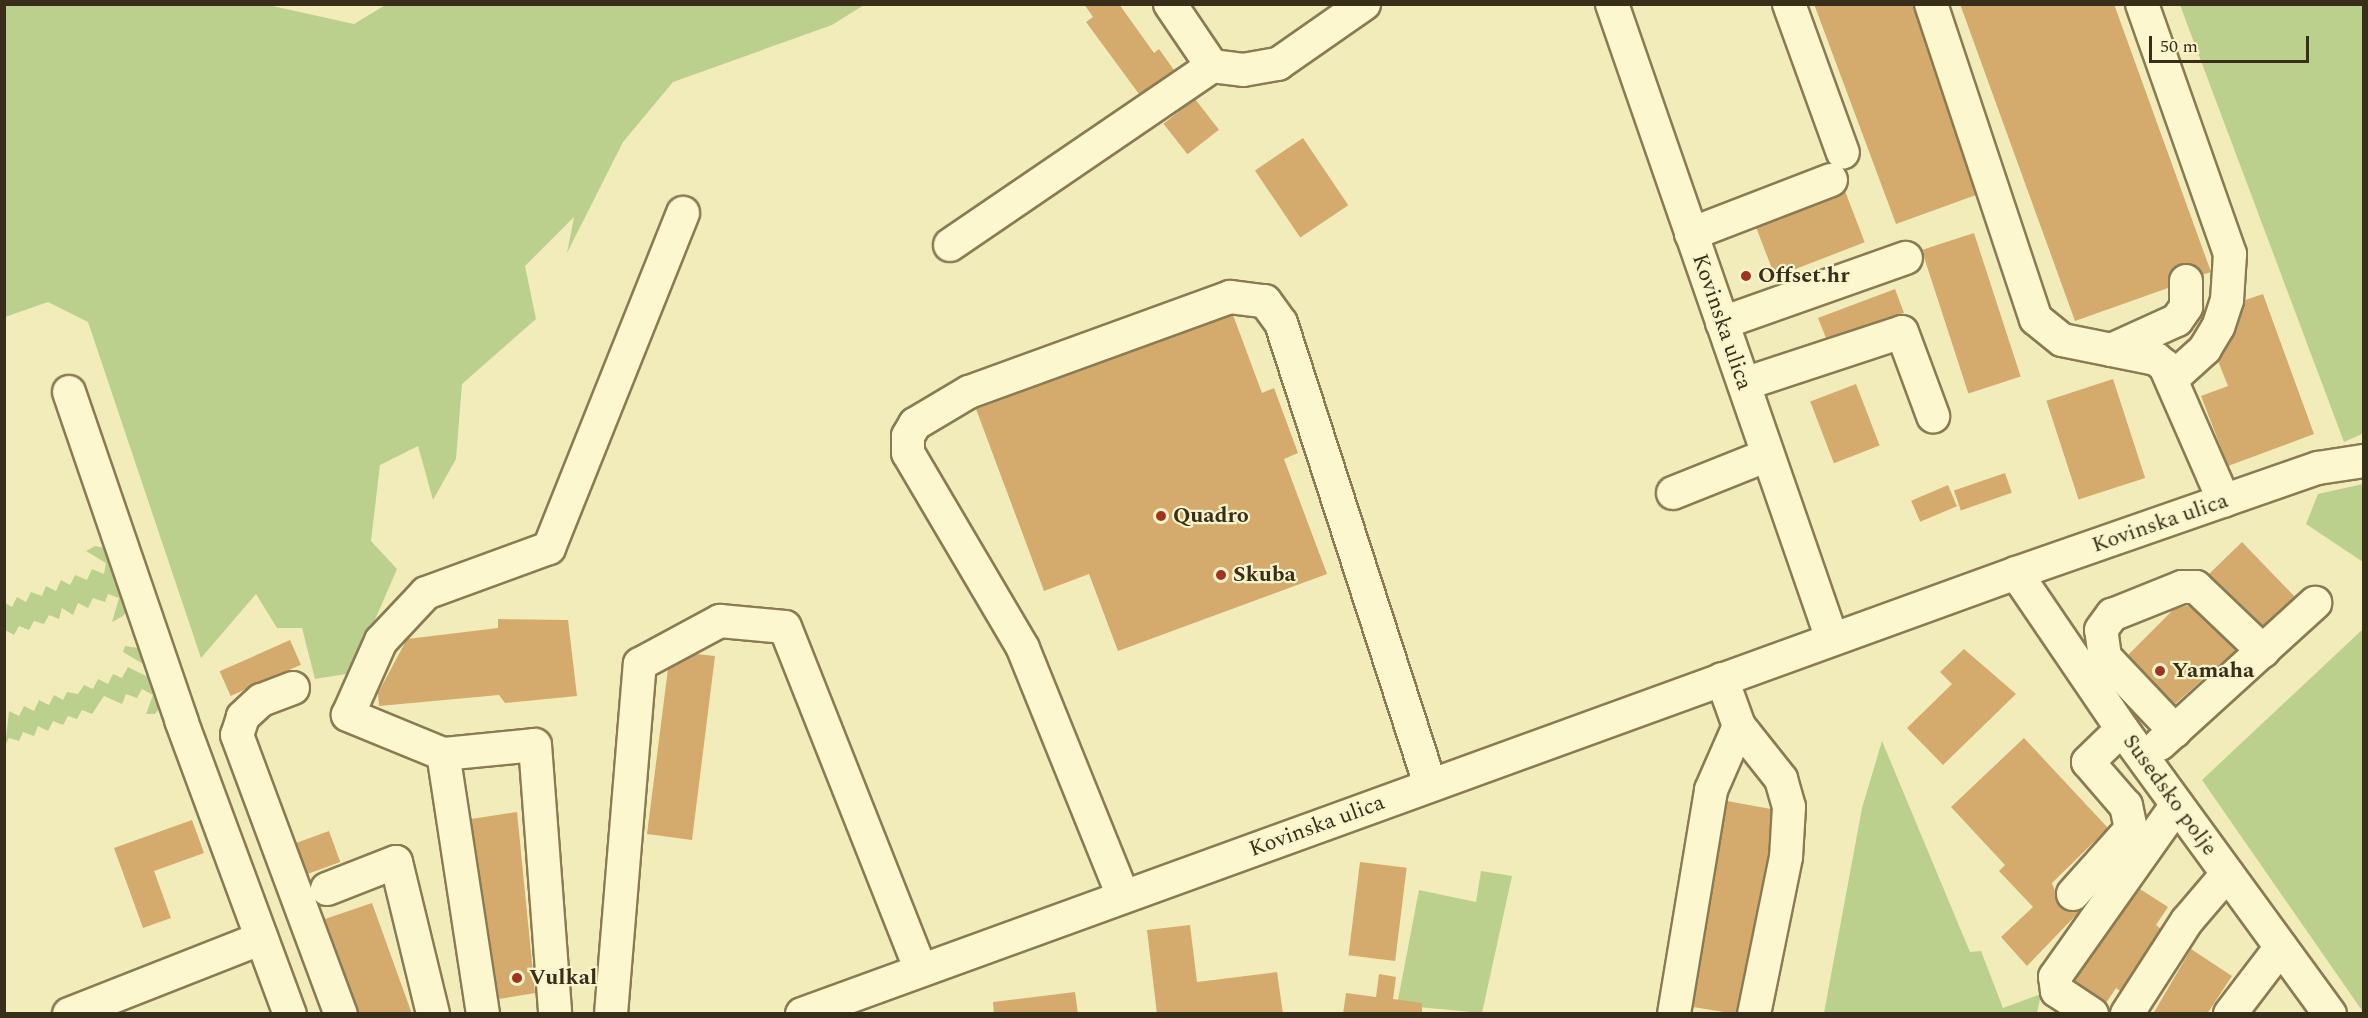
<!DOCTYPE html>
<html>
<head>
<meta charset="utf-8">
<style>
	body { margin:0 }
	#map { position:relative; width:2368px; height:1018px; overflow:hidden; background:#f2ecbb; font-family:Spectral,serif }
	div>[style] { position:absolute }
	.green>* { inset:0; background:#bcd08e }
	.building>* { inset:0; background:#d4ab6d; transform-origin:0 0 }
	.roads { filter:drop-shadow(2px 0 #8a7b53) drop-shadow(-2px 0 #8a7b53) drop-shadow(0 2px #8a7b53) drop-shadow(0 -2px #8a7b53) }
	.minor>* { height:32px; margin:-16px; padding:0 16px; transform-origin:16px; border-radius:16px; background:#fcf7ce }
	.dots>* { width:16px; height:16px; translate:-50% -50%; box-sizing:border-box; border:3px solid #f9f4cb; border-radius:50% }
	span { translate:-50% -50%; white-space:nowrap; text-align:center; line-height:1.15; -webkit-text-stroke:4.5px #f9f4cb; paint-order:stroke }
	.poi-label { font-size:22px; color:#382e1a; font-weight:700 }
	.left { translate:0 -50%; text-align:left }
	.street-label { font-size:22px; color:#382e1a }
	.frame { position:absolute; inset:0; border:6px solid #382e1a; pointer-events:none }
	.scale { position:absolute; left:2149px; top:36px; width:160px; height:27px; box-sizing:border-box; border:3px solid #382e1a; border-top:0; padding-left:8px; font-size:18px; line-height:21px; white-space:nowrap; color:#382e1a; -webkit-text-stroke:4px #f9f4cb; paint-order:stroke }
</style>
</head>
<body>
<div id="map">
	<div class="green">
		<div style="clip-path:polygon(387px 4px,864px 5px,832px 25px,673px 82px,623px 142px,567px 253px,574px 217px,525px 266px,536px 319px,462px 384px,456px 459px,433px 500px,418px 446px,380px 465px,371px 541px,397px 569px,352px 673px,315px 679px,302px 628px,277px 628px,256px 594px,201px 658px,88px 322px,48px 302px,5px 317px,4px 5px,268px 5px,354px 24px)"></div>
		<div style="clip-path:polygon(2180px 5px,2363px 5px,2364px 433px,2344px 442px)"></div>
		<div style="clip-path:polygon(2363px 484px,2364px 484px,2363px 562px,2306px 524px,2318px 494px)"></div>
		<div style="clip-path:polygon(95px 546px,109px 549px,128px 610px,123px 616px,112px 622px,119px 598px,108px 594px,105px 602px,93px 598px,88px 608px,78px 603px,73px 615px,62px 608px,59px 619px,49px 615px,44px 624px,34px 621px,29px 630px,19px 626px,14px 635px,5px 630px,5px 603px,12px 607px,17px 597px,26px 602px,31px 592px,42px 596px,46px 586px,56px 591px,61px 580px,70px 585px,75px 575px,87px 580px,92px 569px,104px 574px,106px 563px,86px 551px)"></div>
		<div style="clip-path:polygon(2363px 629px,2363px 1012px,2202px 780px)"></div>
		<div style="clip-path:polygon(125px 646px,145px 649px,162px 705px,155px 714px,146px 714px,153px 695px,142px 689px,137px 698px,126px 694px,122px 704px,104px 696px,92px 714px,82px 710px,77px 719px,68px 716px,63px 725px,53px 721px,48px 731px,38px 726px,34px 736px,23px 732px,19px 741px,9px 738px,5px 746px,9px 711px,19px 716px,24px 706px,34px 711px,39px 700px,49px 705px,54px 695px,63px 700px,67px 692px,78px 694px,84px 685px,93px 689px,98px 679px,108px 684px,113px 674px,122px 678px,128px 667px,146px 676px,150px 668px,123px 652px)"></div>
		<div style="clip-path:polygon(1882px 741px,1970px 952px,1981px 951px,2003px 1008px,2041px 994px,2037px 1013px,1824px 1013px,1862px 808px)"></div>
		<div style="clip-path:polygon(1481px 871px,1512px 876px,1482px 1013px,1397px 1005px,1419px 890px,1476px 902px)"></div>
	</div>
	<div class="building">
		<div style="clip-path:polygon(1084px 4px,1119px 4px,1154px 53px,1159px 49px,1174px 70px,1139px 94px,1086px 22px,1093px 17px)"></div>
		<div style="clip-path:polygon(1814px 4px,1914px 4px,1976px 195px,1896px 224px)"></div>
		<div style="clip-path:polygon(1960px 4px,2114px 4px,2211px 272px,2202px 275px,2194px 265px,2178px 265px,2168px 288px,2075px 321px)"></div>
		<div style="left:1195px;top:99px;width:39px;height:40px;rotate:52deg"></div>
		<div style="left:1303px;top:138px;width:81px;height:58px;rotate:56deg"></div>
		<div style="left:1845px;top:191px;width:55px;height:96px;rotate:69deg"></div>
		<div style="left:1974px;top:233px;width:151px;height:55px;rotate:72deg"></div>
		<div style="clip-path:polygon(1895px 289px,1904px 313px,1826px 338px,1818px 318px)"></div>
		<div style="clip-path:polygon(2263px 294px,2314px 434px,2228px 466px,2201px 396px,2228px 386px,2218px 361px,2245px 300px)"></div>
		<div style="clip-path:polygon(1233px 315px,1262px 393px,1274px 388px,1298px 453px,1284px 459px,1327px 574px,1118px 651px,1089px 574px,1044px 591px,976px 409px)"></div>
		<div style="left:2113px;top:379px;width:104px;height:70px;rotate:72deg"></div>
		<div style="left:1856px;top:384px;width:66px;height:49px;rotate:69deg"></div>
		<div style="left:2005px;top:473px;width:21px;height:54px;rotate:71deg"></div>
		<div style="left:1948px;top:485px;width:23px;height:40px;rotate:67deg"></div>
		<div style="left:2242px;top:542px;width:76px;height:47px;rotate:46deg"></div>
		<div style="clip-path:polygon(2189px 605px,2236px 650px,2175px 704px,2128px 655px,2173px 610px)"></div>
		<div style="clip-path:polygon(498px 619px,568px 620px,577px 696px,505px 703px,499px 695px,379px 706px,378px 693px,407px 639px,498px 628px)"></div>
		<div style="left:290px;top:640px;width:27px;height:77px;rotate:66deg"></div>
		<div style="clip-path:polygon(1964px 649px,2016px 694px,1943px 765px,1907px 728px,1952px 684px,1940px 672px)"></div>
		<div style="clip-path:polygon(696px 654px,715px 656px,692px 840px,647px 834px,668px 669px)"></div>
		<div style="clip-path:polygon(2024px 738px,2108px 828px,2052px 883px,2061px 907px,2079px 912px,2027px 966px,2001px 937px,2033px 907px,1999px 871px,2005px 865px,1951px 807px)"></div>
		<div style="clip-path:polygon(1727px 801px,1771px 809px,1768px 855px,1736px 1014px,1693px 1007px)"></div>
		<div style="clip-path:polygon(517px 812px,535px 993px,499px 999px,471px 819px)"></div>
		<div style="clip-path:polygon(192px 820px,204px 853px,154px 871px,171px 918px,143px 928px,114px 848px)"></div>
		<div style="left:329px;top:831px;width:33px;height:35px;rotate:70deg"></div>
		<div style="left:1360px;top:862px;width:47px;height:94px;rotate:7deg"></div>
		<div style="clip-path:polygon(2140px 889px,2168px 907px,2156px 925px,2161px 929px,2120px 991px,2116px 988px,2106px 1003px,2074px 981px)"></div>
		<div style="clip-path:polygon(372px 903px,412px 1014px,359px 1014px,331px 935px,325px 919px)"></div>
		<div style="clip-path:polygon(1190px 925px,1197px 982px,1277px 972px,1283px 1014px,1157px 1014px,1147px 930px)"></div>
		<div style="clip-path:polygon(2191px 949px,2232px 976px,2207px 1014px,2153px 1014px)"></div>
		<div style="clip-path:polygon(1379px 974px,1396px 977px,1393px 999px,1422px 1003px,1422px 1014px,1343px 1014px,1346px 993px,1376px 997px)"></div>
		<div style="clip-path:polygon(1075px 992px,1078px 1014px,994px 1014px,993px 1002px)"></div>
	</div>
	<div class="roads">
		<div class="minor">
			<div style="left:1170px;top:4px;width:75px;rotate:55.9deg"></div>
			<div style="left:1212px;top:66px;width:31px;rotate:7deg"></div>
			<div style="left:1243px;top:70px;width:36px;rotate:-10deg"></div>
			<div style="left:1278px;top:64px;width:105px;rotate:-34.9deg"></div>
			<div style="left:1612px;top:4px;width:672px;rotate:70.89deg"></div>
			<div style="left:1789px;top:4px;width:158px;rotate:70.1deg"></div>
			<div style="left:1931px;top:4px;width:332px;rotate:71.6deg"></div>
			<div style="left:2036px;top:319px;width:33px;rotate:39deg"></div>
			<div style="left:2062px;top:340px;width:96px;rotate:11.4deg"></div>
			<div style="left:2156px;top:359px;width:11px;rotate:38deg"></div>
			<div style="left:2165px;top:366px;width:147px;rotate:66.4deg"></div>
			<div style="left:2142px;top:4px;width:265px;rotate:70.6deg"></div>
			<div style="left:2230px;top:254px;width:46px;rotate:93.7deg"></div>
			<div style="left:2227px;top:300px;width:28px;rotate:108deg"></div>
			<div style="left:2218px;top:327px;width:26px;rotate:121deg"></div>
			<div style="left:2205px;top:349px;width:42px;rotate:137.9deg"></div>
			<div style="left:1691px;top:234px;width:150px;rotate:-21.1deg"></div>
			<div style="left:950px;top:245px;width:317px;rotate:-34.3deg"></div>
			<div style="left:1722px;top:323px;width:195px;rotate:-19.5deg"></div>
			<div style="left:2111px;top:350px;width:72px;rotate:-24.4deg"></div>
			<div style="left:2177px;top:320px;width:16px;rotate:-55deg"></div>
			<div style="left:2186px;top:307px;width:26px;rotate:-90deg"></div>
			<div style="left:1744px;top:384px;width:166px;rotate:-18.2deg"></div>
			<div style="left:1902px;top:332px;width:90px;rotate:69.7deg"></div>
			<div style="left:69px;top:392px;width:347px;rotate:71.1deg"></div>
			<div style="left:181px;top:720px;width:314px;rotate:69.7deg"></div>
			<div style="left:1673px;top:493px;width:102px;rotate:-21.8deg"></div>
			<div style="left:2016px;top:573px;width:189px;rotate:55.8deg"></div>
			<div style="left:2122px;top:729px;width:353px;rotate:53.9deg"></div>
			<div style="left:1722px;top:679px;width:50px;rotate:70.1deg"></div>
			<div style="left:1739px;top:726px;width:68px;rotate:51.6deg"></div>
			<div style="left:1781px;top:779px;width:29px;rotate:74deg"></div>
			<div style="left:1789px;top:807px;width:50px;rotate:93.4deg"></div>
			<div style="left:1786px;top:857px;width:160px;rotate:101.5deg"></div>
			<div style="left:293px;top:688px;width:34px;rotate:159deg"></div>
			<div style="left:261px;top:700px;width:25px;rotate:137deg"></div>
			<div style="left:243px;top:717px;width:19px;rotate:108deg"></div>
			<div style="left:237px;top:735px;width:298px;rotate:69.6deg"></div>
			<div style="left:2175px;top:731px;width:102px;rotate:-133.4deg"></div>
			<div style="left:2105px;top:657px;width:27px;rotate:-98deg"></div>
			<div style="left:2101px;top:630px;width:19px;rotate:-54deg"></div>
			<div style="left:2112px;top:615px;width:75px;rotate:-21.8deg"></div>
			<div style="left:2182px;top:587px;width:14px"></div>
			<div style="left:2196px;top:587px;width:93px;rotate:43.7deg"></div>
			<div style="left:2160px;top:744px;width:210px;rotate:-42.3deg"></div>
			<div style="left:443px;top:754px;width:103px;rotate:-157.7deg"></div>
			<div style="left:348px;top:715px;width:81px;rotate:-66deg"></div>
			<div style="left:381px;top:641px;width:66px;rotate:-46.8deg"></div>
			<div style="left:426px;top:593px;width:131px;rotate:-20.1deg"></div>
			<div style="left:549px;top:548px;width:361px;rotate:-68.2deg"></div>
			<div style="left:327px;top:889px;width:74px;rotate:-21.4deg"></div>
			<div style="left:396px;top:862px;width:156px;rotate:76.3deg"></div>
			<div style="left:2073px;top:894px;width:87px;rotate:-48.3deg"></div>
			<div style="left:2131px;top:829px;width:24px;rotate:-102deg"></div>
			<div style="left:2126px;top:806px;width:58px;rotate:-130.8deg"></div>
			<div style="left:2088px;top:762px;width:47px;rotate:-44.1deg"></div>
			<div style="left:1123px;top:896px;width:267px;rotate:-112deg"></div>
			<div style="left:1023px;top:648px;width:226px;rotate:-120.5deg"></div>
			<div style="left:908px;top:453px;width:17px;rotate:-90deg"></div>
			<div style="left:908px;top:436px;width:14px;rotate:-60deg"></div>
			<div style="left:915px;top:424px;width:63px;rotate:-30.7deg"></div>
			<div style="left:969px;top:392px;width:278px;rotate:-20deg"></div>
			<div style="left:1230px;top:297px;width:35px;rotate:7deg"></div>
			<div style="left:1265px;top:301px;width:27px;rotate:54deg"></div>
			<div style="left:1281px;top:323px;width:485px;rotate:72.1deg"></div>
			<div style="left:69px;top:1014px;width:207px;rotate:-21.5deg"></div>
			<div style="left:483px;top:1014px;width:263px;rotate:-98.7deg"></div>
			<div style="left:443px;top:754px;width:92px;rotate:-5.6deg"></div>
			<div style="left:535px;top:745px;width:270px;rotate:85.7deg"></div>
			<div style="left:611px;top:1014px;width:351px;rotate:-85.3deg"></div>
			<div style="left:640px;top:664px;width:91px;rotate:-28.3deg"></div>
			<div style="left:720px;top:621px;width:65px;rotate:5.3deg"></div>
			<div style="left:785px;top:627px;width:369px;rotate:68.4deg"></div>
			<div style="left:802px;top:1014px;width:1292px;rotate:-19.96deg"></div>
			<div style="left:2016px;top:573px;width:320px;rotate:-19.2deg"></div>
			<div style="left:2318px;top:468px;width:47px;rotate:-8.7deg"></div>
			<div style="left:1674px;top:1014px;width:227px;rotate:-80.6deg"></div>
			<div style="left:1711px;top:790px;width:70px;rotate:-66.4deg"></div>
			<div style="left:2092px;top:1014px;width:42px;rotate:-146.7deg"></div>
			<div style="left:2057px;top:991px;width:14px;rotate:-98deg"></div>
			<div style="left:2055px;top:977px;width:211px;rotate:-54.7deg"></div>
			<div style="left:2127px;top:1014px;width:111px;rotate:-57.2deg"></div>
			<div style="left:2187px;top:921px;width:62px;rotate:-49.6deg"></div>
			<div style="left:2230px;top:1014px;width:84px;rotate:-52.7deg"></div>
		</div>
	</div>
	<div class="dots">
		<div style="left:1746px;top:276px;background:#9f351e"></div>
		<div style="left:1161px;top:516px;background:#9f351e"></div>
		<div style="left:1221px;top:575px;background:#9f351e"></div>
		<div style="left:2160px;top:671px;background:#9f351e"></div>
		<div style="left:517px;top:978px;background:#9f351e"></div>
	</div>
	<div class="poi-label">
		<span class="left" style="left:1758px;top:276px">Offset.hr</span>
		<span class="left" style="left:1173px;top:516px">Quadro</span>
		<span class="left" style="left:1233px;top:575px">Skuba</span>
		<span class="left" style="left:2172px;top:671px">Yamaha</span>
		<span class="left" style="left:529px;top:978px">Vulkal</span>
	</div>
	<div class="street-label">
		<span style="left:1722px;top:322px;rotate:71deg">Kovinska ulica</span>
		<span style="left:2160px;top:523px;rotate:-19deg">Kovinska ulica</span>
		<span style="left:2170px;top:795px;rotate:54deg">Susedsko polje</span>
		<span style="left:1317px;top:826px;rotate:-20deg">Kovinska ulica</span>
	</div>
	<div class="frame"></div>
	<div class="scale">50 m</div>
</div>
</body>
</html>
